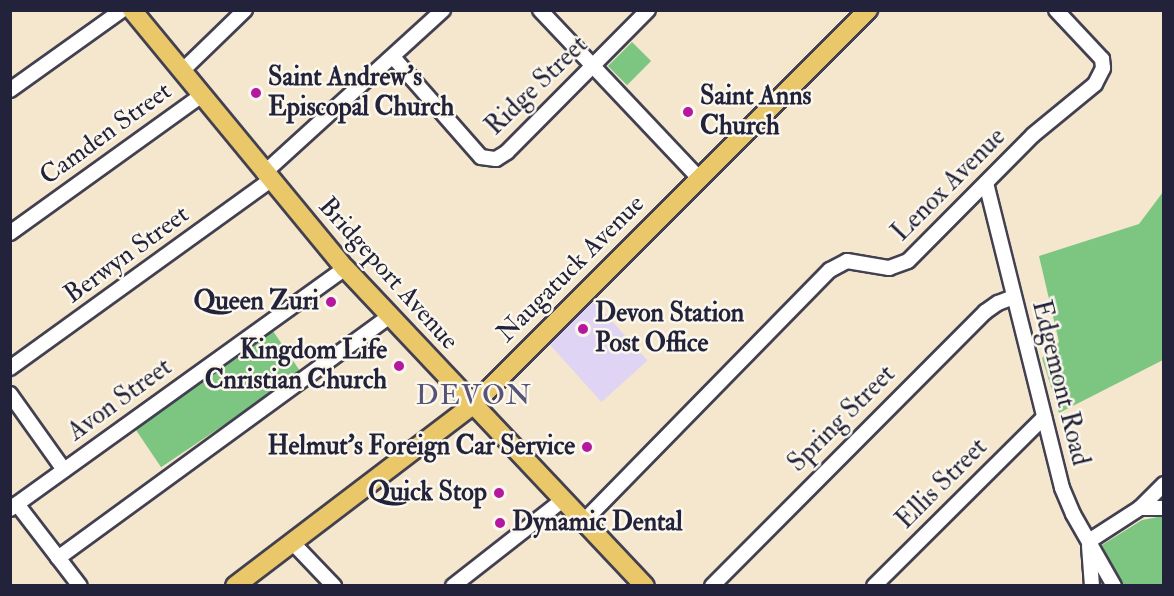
<!DOCTYPE html>
<html>
<head>
<meta charset="utf-8">
<style>
	body { margin:0 }
	#map { position:relative; width:1174px; height:596px; overflow:hidden; background:#f4e7ce; font-family:"IM FELL Double Pica",serif }
	div>[style] { position:absolute }
	.built>* { inset:0; background:#e0d4f4; transform-origin:0 0 }
	.green>* { inset:0; background:#7dc682; transform-origin:0 0 }
	.roads { filter:drop-shadow(2px 0 #424051) drop-shadow(-2px 0 #424051) drop-shadow(0 2px #424051) drop-shadow(0 -2px #424051) }
	.minor>* { height:14px; margin:-7px; padding:0 7px; transform-origin:7px; border-radius:7px; background:#fff }
	.major>* { height:18px; margin:-9px; padding:0 9px; transform-origin:9px; border-radius:9px; background:#eac769 }
	.dots>* { width:16px; height:16px; translate:-50% -50%; box-sizing:border-box; border:3px solid #fbf7ec; border-radius:50% }
	span { translate:-50% -50%; white-space:nowrap; text-align:center; line-height:1.15; -webkit-text-stroke:5px #fbf7ec; paint-order:stroke }
	.poi-label { font-size:26px; color:#22223b; font-weight:700 }
	.left { translate:0 -50%; text-align:left }
	.right { translate:-100% -50%; text-align:right }
	.street-label { font-size:26px; color:#22223b }
	.quarter-label { font-size:28px; color:#585478; letter-spacing:1.5px }
	.frame { position:absolute; inset:0; border:12px solid #22223b; pointer-events:none }
</style>
</head>
<body>
<div id="map">
	<div class="built">
		<div style="left:594px;top:301px;width:80px;height:62px;rotate:48deg"></div>
	</div>
	<div class="green">
		<div style="left:632px;top:42px;width:27px;height:34px;rotate:45deg"></div>
		<div style="clip-path:polygon(1163px 192px,1163px 360px,1059px 413px,1042px 358px,1059px 342px,1039px 256px,1139px 224px)"></div>
		<div style="left:271px;top:328px;width:54px;height:169px;rotate:56deg"></div>
		<div style="clip-path:polygon(1163px 516px,1163px 585px,1122px 585px,1102px 545px,1142px 520px)"></div>
	</div>
	<div class="roads">
		<div class="minor">
			<div style="left:540px;top:10px;width:230px;rotate:46.6deg"></div>
			<div style="left:393px;top:57px;width:133px;rotate:48.7deg"></div>
			<div style="left:481px;top:157px;width:15px;rotate:8deg"></div>
			<div style="left:496px;top:159px;width:13px;rotate:-32deg"></div>
			<div style="left:507px;top:152px;width:200px;rotate:-45.2deg"></div>
			<div style="left:182px;top:71px;width:88px;rotate:-44.1deg"></div>
			<div style="left:10px;top:90px;width:138px;rotate:-35.5deg"></div>
			<div style="left:264px;top:173px;width:242px;rotate:-42.3deg"></div>
			<div style="left:986px;top:183px;width:314px;rotate:76deg"></div>
			<div style="left:1062px;top:488px;width:28px;rotate:67deg"></div>
			<div style="left:1073px;top:514px;width:83px;rotate:60.3deg"></div>
			<div style="left:10px;top:233px;width:235px;rotate:-35.7deg"></div>
			<div style="left:10px;top:368px;width:322px;rotate:-35.8deg"></div>
			<div style="left:10px;top:394px;width:93px;rotate:54.6deg"></div>
			<div style="left:17px;top:504px;width:103px;rotate:52.5deg"></div>
			<div style="left:1140px;top:508px;width:24px"></div>
			<div style="left:10px;top:509px;width:413px;rotate:-35.7deg"></div>
			<div style="left:585px;top:520px;width:350px;rotate:-45.6deg"></div>
			<div style="left:830px;top:270px;width:19px;rotate:-28deg"></div>
			<div style="left:847px;top:261px;width:43px;rotate:9.5deg"></div>
			<div style="left:889px;top:268px;width:20px;rotate:-20deg"></div>
			<div style="left:908px;top:261px;width:177px;rotate:-45.2deg"></div>
			<div style="left:1033px;top:135px;width:80px;rotate:-39.4deg"></div>
			<div style="left:1095px;top:84px;width:18px;rotate:-63deg"></div>
			<div style="left:1103px;top:68px;width:9px;rotate:-96deg"></div>
			<div style="left:1102px;top:59px;width:67px;rotate:-133.2deg"></div>
			<div style="left:1089px;top:541px;width:61px;rotate:-32.9deg"></div>
			<div style="left:1140px;top:508px;width:34px;rotate:-45deg"></div>
			<div style="left:292px;top:542px;width:61px;rotate:46.3deg"></div>
			<div style="left:1089px;top:546px;width:40px;rotate:85.7deg"></div>
			<div style="left:58px;top:558px;width:409px;rotate:-36.1deg"></div>
			<div style="left:453px;top:586px;width:141px;rotate:-38.1deg"></div>
			<div style="left:712px;top:586px;width:387px;rotate:-45.1deg"></div>
			<div style="left:985px;top:312px;width:16px;rotate:-35deg"></div>
			<div style="left:998px;top:303px;width:17px;rotate:-21deg"></div>
			<div style="left:874px;top:586px;width:240px;rotate:-44.8deg"></div>
		</div>
		<div class="major">
			<div style="left:132px;top:10px;width:335px;rotate:50.5deg"></div>
			<div style="left:345px;top:268px;width:437px;rotate:46.7deg"></div>
			<div style="left:235px;top:586px;width:299px;rotate:-37.3deg"></div>
			<div style="left:473px;top:405px;width:559px;rotate:-45deg"></div>
		</div>
	</div>
	<div class="dots">
		<div style="left:256px;top:93px;background:#b5179e"></div>
		<div style="left:688px;top:112px;background:#b5179e"></div>
		<div style="left:331px;top:302px;background:#b5179e"></div>
		<div style="left:583px;top:329px;background:#b5179e"></div>
		<div style="left:399px;top:366px;background:#b5179e"></div>
		<div style="left:587px;top:447px;background:#b5179e"></div>
		<div style="left:499px;top:493px;background:#b5179e"></div>
		<div style="left:500px;top:523px;background:#b5179e"></div>
	</div>
	<div class="poi-label">
		<span class="left" style="left:268px;top:93px">Saint Andrew's<br>Episcopal Church</span>
		<span class="left" style="left:700px;top:112px">Saint Anns<br>Church</span>
		<span class="right" style="left:319px;top:302px">Queen Zuri</span>
		<span class="left" style="left:595px;top:329px">Devon Station<br>Post Office</span>
		<span class="right" style="left:387px;top:366px">Kingdom Life<br>Cnristian Church</span>
		<span class="right" style="left:575px;top:447px">Helmut's Foreign Car Service</span>
		<span class="right" style="left:487px;top:493px">Quick Stop</span>
		<span class="left" style="left:512px;top:523px">Dynamic Dental</span>
	</div>
	<div class="street-label">
		<span style="left:537px;top:86px;rotate:-44deg">Ridge Street</span>
		<span style="left:106px;top:134px;rotate:-36deg">Camden Street</span>
		<span style="left:949px;top:185px;rotate:-45deg">Lenox Avenue</span>
		<span style="left:127px;top:255px;rotate:-36deg">Berwyn Street</span>
		<span style="left:571px;top:269px;rotate:-45deg">Naugatuck Avenue</span>
		<span style="left:388px;top:274px;rotate:48deg">Bridgeport Avenue</span>
		<span style="left:1060px;top:383px;rotate:76deg">Edgemont Road</span>
		<span style="left:120px;top:400px;rotate:-36deg">Avon Street</span>
		<span style="left:842px;top:419px;rotate:-45deg">Spring Street</span>
		<span style="left:942px;top:484px;rotate:-45deg">Ellis Street</span>
	</div>
	<div class="quarter-label">
		<span style="left:474px;top:396px">DEVON</span>
	</div>
	<div class="frame"></div>
</div>
</body>
</html>
